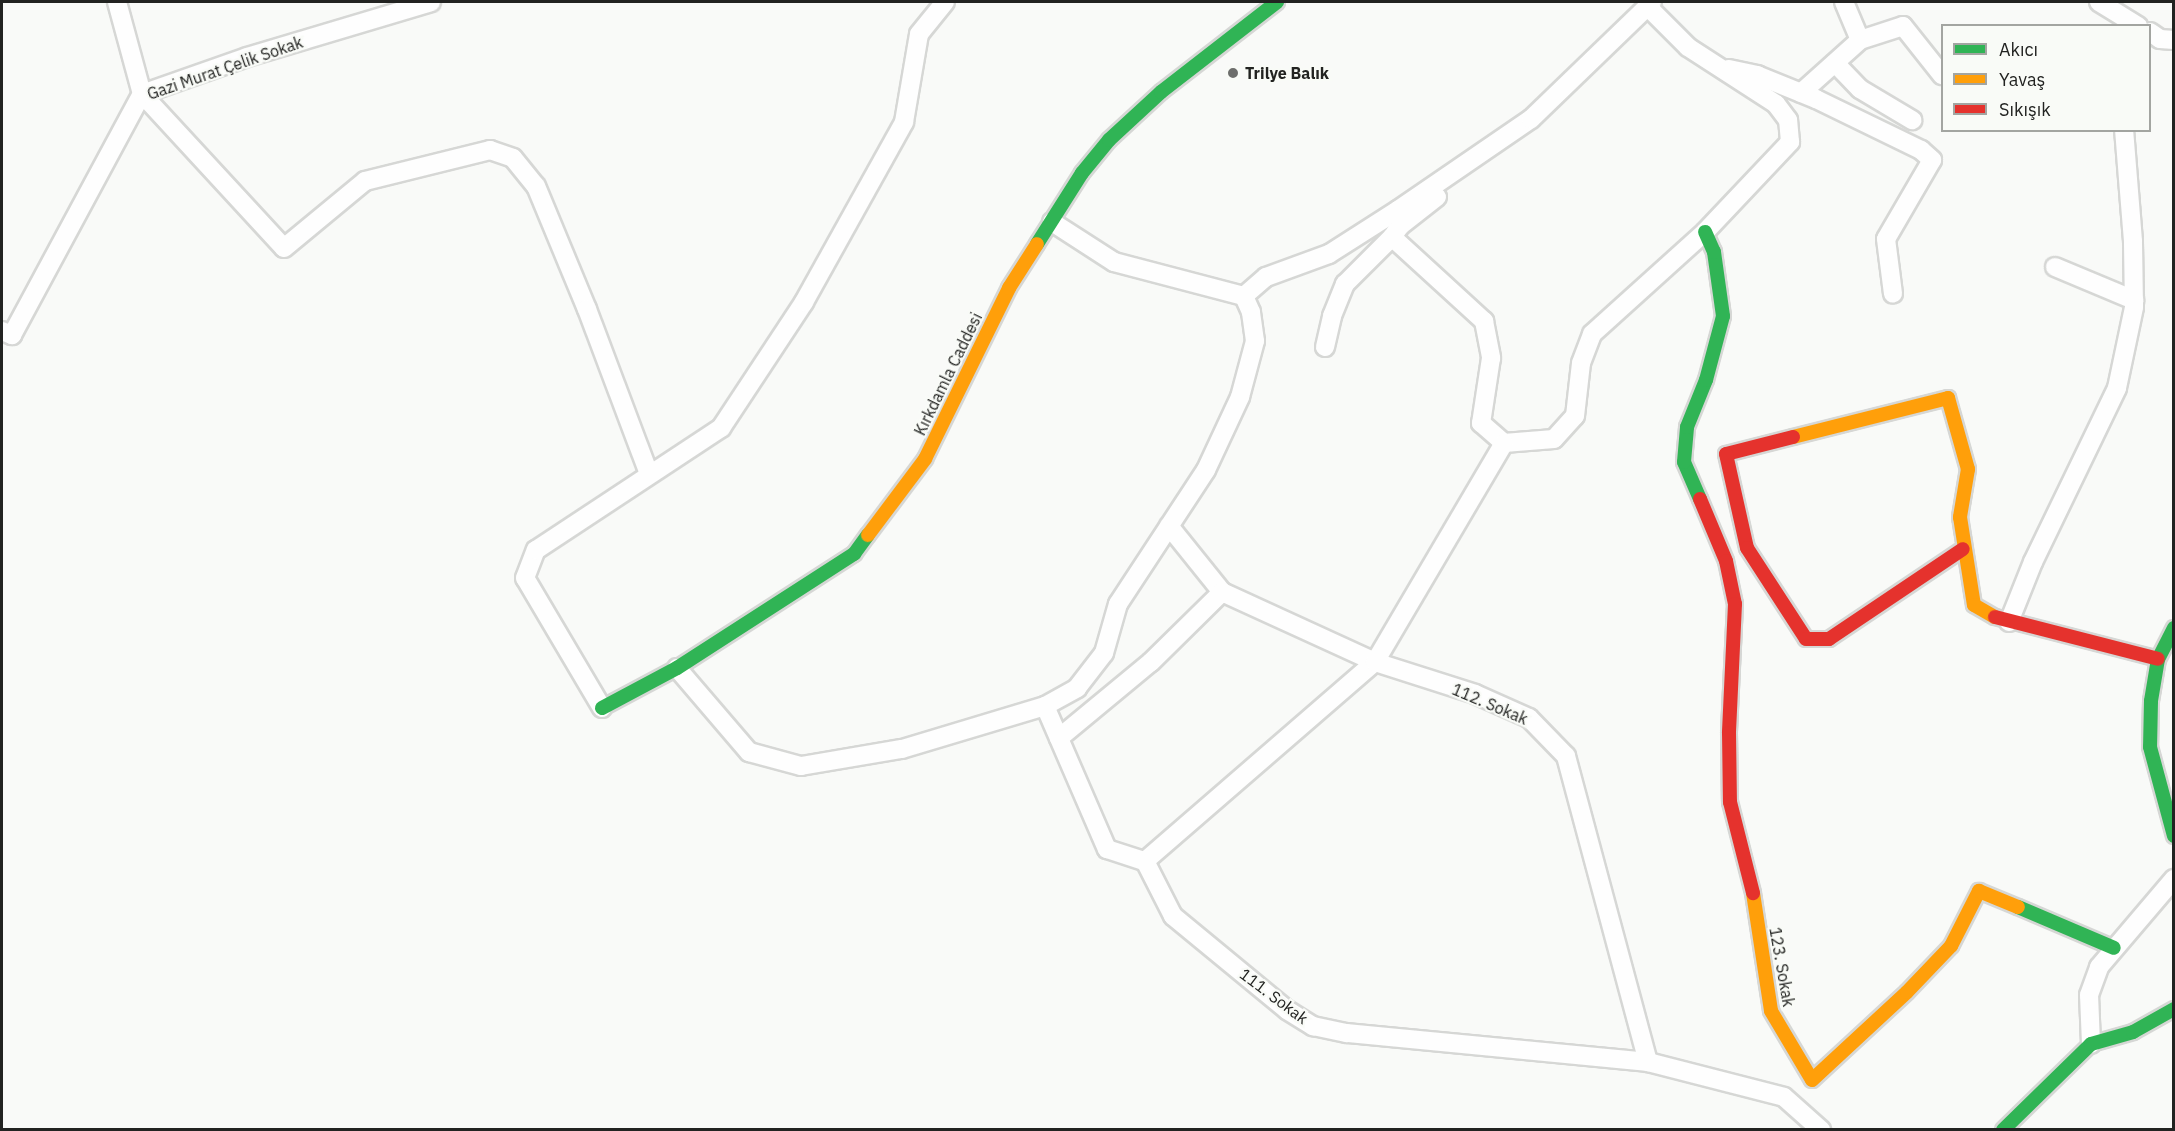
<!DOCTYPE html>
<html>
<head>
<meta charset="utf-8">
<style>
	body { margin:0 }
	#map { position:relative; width:2175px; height:1131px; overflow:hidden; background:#f9faf8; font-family:"IBM Plex Sans",sans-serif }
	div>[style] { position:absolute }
	.roads { filter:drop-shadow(2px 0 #d6d7d5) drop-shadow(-2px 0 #d6d7d5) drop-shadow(0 2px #d6d7d5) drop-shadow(0 -2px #d6d7d5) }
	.street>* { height:18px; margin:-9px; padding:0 9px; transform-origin:9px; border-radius:9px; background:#fefefe }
	.fast>* { height:14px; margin:-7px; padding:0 7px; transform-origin:7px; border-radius:7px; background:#30b455 }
	.slow>* { height:14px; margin:-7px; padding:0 7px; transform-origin:7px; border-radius:7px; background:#ff9f0a }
	.jam>* { height:14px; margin:-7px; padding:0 7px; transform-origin:7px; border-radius:7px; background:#e5322d }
	.dots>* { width:16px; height:16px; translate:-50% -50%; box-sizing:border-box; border:3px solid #f9fbf7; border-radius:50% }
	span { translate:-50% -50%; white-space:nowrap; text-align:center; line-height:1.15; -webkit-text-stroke:4.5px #f9fbf7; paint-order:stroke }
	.street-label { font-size:16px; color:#222321 }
	.poi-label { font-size:16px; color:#222321; font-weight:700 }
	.left { translate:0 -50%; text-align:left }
	.frame { position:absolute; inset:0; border:3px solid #222321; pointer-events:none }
	.legend { position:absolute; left:1941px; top:24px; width:210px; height:108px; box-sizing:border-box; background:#f9fbf7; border:2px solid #a3a5a1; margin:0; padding:8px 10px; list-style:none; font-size:18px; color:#222321 }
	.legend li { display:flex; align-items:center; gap:12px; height:30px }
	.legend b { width:30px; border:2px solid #a3a5a1 }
</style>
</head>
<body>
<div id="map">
	<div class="roads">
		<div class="street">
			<div style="left:117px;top:2px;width:95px;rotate:74.8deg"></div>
			<div style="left:142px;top:94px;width:209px;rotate:47.3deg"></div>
			<div style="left:284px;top:248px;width:105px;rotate:-39.6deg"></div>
			<div style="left:365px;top:181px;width:129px;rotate:-13.9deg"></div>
			<div style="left:490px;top:150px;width:24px;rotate:19deg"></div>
			<div style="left:513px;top:158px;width:36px;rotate:51deg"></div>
			<div style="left:536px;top:186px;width:133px;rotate:67.5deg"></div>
			<div style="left:587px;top:309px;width:176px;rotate:69.4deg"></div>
			<div style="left:1844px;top:2px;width:41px;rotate:67.2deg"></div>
			<div style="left:2099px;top:2px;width:46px;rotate:31.6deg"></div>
			<div style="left:2150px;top:32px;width:12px;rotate:35deg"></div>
			<div style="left:2160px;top:39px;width:14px;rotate:4deg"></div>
			<div style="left:1835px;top:63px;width:36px;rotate:46deg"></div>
			<div style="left:1860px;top:89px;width:61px;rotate:30.8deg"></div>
			<div style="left:1729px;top:69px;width:29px;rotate:12deg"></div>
			<div style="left:1757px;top:75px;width:64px;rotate:22.1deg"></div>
			<div style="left:1816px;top:99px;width:117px;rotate:25.9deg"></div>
			<div style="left:1921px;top:150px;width:15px;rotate:42deg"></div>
			<div style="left:1932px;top:160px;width:91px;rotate:120.2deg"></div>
			<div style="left:1886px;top:239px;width:55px;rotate:82.7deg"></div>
			<div style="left:1801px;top:93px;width:79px;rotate:-41.9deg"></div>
			<div style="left:1860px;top:40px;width:45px;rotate:-18deg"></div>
			<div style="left:1903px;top:26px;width:63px;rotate:51.5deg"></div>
			<div style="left:1052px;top:222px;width:74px;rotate:32.8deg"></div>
			<div style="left:1114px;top:262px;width:134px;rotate:14.7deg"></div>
			<div style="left:1392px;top:237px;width:125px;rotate:42.4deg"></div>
			<div style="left:1484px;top:321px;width:38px;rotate:79deg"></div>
			<div style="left:1491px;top:358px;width:66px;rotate:98.7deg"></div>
			<div style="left:1481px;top:423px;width:30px;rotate:41deg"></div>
			<div style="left:1504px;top:443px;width:50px;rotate:-4.6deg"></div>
			<div style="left:1554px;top:439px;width:31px;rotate:-48deg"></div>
			<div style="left:1575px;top:416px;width:53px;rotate:-83.5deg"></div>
			<div style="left:1581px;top:363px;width:31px;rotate:-69deg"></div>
			<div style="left:1592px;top:334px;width:152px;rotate:-42.1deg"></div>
			<div style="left:1705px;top:232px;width:124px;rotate:-46.6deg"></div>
			<div style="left:1790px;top:142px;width:22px;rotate:-95deg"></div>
			<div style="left:1788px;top:120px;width:20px;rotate:-127deg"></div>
			<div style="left:1776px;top:104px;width:105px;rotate:-147.1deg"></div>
			<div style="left:1688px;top:47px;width:58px;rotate:-135deg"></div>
			<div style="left:2055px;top:267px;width:86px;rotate:22.7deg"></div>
			<div style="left:1244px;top:296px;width:29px;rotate:-41deg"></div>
			<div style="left:1266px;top:277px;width:67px;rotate:-20.1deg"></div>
			<div style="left:1329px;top:254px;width:82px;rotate:-32.5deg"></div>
			<div style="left:1398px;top:210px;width:161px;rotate:-34.4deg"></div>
			<div style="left:1531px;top:119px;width:168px;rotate:-44deg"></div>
			<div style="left:2px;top:331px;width:11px;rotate:22deg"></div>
			<div style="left:12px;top:335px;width:274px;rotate:-61.7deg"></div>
			<div style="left:142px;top:94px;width:111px;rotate:-19.4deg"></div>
			<div style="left:247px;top:57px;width:192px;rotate:-16.6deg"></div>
			<div style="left:1325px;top:347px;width:32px;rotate:-77deg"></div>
			<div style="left:1332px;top:316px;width:35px;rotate:-68deg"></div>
			<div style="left:1345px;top:284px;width:66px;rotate:-45deg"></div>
			<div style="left:1392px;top:237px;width:14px;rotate:-54deg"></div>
			<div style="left:1400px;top:226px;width:47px;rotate:-38.1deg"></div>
			<div style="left:1169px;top:526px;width:85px;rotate:51.2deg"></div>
			<div style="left:1222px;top:592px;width:168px;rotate:24.6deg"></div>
			<div style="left:1375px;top:662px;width:105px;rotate:17.7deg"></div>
			<div style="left:1475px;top:694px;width:59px;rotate:24deg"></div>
			<div style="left:1529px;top:718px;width:53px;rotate:45.8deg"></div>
			<div style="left:1566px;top:756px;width:317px;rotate:75deg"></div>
			<div style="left:2009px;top:622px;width:65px;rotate:-68.2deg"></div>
			<div style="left:2033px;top:562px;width:193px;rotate:-64.2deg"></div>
			<div style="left:2117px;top:388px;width:83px;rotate:-78.1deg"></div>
			<div style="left:2134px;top:307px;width:66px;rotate:-90.9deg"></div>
			<div style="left:2133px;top:241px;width:111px;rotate:-94.6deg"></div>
			<div style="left:677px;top:668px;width:111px;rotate:49.4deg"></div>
			<div style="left:749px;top:752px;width:54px;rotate:15.1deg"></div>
			<div style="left:801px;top:766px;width:102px;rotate:-9.6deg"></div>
			<div style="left:902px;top:749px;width:149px;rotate:-16.7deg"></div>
			<div style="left:1045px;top:706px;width:37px;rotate:-29deg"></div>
			<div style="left:1077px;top:688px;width:44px;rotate:-52.4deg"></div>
			<div style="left:1104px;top:653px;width:51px;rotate:-74.1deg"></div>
			<div style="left:1118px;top:604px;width:160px;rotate:-56.7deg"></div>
			<div style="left:1206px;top:470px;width:81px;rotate:-65deg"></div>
			<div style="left:1240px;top:397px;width:58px;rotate:-75deg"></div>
			<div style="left:1255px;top:341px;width:29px;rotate:-98deg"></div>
			<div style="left:1251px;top:312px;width:17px;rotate:-114deg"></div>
			<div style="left:1045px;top:706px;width:156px;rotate:66.6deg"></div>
			<div style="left:1107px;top:849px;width:40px;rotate:18deg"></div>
			<div style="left:1145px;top:861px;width:62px;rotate:63deg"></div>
			<div style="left:1173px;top:916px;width:148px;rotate:39.5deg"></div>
			<div style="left:1287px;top:1010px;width:31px;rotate:32deg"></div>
			<div style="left:1313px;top:1026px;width:35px;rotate:12deg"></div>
			<div style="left:1347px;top:1033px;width:302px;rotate:5.5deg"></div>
			<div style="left:1648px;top:1062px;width:140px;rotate:14.4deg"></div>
			<div style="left:1784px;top:1097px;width:50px;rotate:41.7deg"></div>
			<div style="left:602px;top:708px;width:151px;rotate:-120.6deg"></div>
			<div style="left:525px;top:578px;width:30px;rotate:-69deg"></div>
			<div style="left:536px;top:550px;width:222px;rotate:-33.4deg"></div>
			<div style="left:721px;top:428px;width:151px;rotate:-56.6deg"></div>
			<div style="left:804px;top:302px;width:206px;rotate:-60.9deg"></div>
			<div style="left:904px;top:122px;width:89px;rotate:-80.3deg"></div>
			<div style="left:919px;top:34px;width:41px;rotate:-50.9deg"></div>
			<div style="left:1059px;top:738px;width:119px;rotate:-39.6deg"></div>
			<div style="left:1151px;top:662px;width:100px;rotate:-44.6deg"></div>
			<div style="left:1145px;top:861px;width:304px;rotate:-40.9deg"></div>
			<div style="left:1375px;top:662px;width:254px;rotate:-59.5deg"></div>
			<div style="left:2091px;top:1044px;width:49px;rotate:-92.3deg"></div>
			<div style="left:2089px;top:995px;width:30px;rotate:-70deg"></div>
			<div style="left:2099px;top:967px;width:116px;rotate:-49.6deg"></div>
		</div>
		<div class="fast">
			<div style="left:1037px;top:244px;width:84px;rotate:-57.6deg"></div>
			<div style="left:1082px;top:173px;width:43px;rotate:-50.7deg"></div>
			<div style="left:1109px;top:140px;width:71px;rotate:-42.7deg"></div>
			<div style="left:1161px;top:92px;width:147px;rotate:-37.8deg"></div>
			<div style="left:1700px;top:499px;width:40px;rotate:-113.4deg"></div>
			<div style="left:1684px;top:462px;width:35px;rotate:-85deg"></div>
			<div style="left:1687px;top:427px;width:51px;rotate:-68deg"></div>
			<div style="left:1706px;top:380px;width:66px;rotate:-75.1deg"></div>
			<div style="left:1723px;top:316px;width:65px;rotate:-98deg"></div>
			<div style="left:1714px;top:252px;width:22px;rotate:-114deg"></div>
			<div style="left:2174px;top:628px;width:35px;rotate:117deg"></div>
			<div style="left:2158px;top:659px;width:43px;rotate:99.5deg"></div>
			<div style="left:2151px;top:701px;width:46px;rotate:91.2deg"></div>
			<div style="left:2150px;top:747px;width:92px;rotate:74.9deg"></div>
			<div style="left:602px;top:708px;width:85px;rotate:-28.1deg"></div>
			<div style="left:677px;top:668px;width:211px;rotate:-32.8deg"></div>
			<div style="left:854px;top:554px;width:24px;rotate:-54deg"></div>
			<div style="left:2018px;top:907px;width:104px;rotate:23.1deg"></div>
			<div style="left:2003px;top:1130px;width:123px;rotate:-44.3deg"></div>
			<div style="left:2091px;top:1044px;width:44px;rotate:-15.9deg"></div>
			<div style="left:2133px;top:1032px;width:47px;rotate:-29.3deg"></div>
		</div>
		<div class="slow">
			<div style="left:1793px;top:437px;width:160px;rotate:-14.1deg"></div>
			<div style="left:1948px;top:398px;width:74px;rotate:74.3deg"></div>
			<div style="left:1968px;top:469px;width:49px;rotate:99.5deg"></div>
			<div style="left:1960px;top:517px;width:89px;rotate:81deg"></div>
			<div style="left:1974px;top:605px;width:24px;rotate:30deg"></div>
			<div style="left:868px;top:535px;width:95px;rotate:-53.1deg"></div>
			<div style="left:925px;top:459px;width:191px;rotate:-63.8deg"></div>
			<div style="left:1009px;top:288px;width:52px;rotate:-57.5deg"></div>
			<div style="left:1753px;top:893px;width:119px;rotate:81.3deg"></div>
			<div style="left:1771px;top:1011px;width:80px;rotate:59.3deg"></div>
			<div style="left:1812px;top:1080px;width:129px;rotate:-42.8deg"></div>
			<div style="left:1907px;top:992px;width:64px;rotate:-46.3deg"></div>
			<div style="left:1951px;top:946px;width:62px;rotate:-63deg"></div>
			<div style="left:1979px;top:891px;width:42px;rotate:22.3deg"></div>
		</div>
		<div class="jam">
			<div style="left:1793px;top:437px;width:69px;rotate:165.8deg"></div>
			<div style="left:1726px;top:454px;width:96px;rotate:77.4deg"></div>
			<div style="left:1747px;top:548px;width:108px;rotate:57deg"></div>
			<div style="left:1806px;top:639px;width:23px"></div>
			<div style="left:1829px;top:639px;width:161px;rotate:-33.9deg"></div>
			<div style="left:1700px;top:499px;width:67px;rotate:67.2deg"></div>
			<div style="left:1726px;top:561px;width:44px;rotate:78.2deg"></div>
			<div style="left:1735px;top:604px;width:129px;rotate:92.7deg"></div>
			<div style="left:1729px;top:733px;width:69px;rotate:89.2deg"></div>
			<div style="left:1730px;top:802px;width:94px;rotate:75.8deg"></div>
			<div style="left:1995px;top:617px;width:168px;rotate:14.4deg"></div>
		</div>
	</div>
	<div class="dots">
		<div style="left:1233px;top:73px;background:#6d6e6c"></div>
	</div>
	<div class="street-label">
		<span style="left:225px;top:68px;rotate:-19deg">Gazi Murat Çelik Sokak</span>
		<span style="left:948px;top:374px;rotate:-64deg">Kırkdamla Caddesi</span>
		<span style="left:1490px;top:704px;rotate:23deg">112. Sokak</span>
		<span style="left:1782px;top:967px;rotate:80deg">123. Sokak</span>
		<span style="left:1274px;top:996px;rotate:37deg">111. Sokak</span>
	</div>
	<div class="poi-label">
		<span class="left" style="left:1245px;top:73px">Trilye Balık</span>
	</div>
	<div class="frame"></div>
	<ul class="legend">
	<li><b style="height:8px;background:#30b455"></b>Akıcı</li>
	<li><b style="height:8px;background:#ff9f0a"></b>Yavaş</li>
	<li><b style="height:8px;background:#e5322d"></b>Sıkışık</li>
	</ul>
</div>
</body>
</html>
